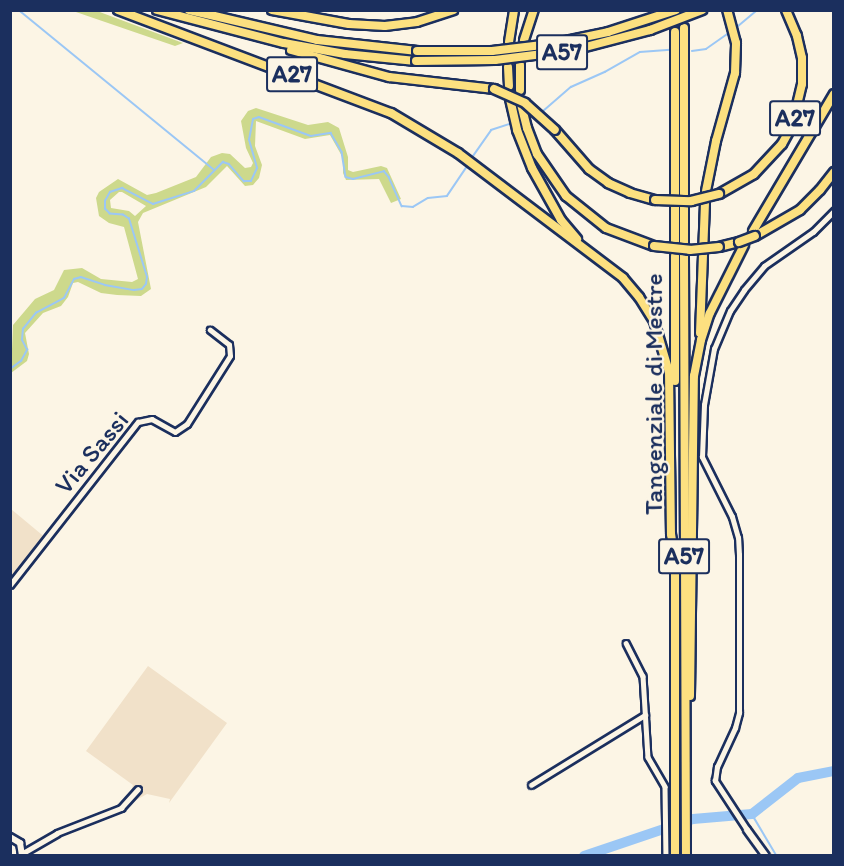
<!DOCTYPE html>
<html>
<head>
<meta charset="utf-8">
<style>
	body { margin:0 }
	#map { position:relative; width:844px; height:866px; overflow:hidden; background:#fcf5e5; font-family:Itim,sans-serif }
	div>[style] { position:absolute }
	.built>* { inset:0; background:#f1e1c9 }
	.green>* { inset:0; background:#cdd98c }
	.stream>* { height:1.5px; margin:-0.75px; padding:0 0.75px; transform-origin:0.75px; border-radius:0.75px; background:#9bc7f5 }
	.river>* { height:10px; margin:-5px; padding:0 5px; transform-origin:5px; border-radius:5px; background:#9bc7f5 }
	.roads { filter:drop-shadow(2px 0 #1b2f5e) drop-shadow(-2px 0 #1b2f5e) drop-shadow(0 2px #1b2f5e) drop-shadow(0 -2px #1b2f5e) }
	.minor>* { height:4.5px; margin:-2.25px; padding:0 2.25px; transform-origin:2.25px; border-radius:2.25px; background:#fcf5e5 }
	.tertiary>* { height:6px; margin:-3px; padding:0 3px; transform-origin:3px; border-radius:3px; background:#fcf5e5 }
	.motorway>* { height:8px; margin:-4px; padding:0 4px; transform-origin:4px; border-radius:4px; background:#fce080 }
	.bridges { filter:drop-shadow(2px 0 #1b2f5e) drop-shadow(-2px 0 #1b2f5e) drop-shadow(0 2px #1b2f5e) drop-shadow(0 -2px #1b2f5e) }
	.motorway-bridge>* { height:8px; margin:-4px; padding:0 4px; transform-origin:4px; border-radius:4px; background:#fce080 }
	span { translate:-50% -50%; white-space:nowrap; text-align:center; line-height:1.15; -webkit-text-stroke:4.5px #fcf5e5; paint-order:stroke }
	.shield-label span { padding:2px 4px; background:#fcf5e5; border:2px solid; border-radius:4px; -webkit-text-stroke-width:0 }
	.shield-label { font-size:24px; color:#1b2f5e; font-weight:700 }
	.street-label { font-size:26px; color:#1b2f5e }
	.frame { position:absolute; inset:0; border:12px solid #1b2f5e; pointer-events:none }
</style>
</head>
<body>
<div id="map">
	<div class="built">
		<div style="clip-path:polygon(11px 509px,47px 539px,11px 583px)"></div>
		<div style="clip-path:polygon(148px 666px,227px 723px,169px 803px,170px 799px,147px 794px,127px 805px,133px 785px,86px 751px)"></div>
	</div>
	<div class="green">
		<div style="clip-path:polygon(73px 11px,97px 11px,183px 43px,175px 46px)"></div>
		<div style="clip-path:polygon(evenodd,256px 108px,308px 125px,328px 122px,339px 128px,348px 157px,348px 170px,353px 172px,381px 166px,387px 168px,401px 199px,391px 203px,379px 179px,346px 180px,343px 173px,343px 158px,330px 135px,305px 139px,256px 121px,255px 146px,262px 165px,259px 178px,253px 185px,245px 186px,227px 166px,206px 187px,143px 213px,138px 222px,151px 289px,141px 296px,117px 295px,101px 293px,78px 282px,73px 283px,68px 297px,61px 306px,43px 313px,25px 333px,29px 354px,27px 361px,11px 373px,13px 325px,35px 299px,54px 290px,64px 270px,82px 268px,101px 279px,132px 282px,138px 279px,124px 227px,109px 223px,99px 216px,96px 198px,99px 192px,118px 179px,147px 195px,156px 193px,196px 177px,211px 157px,222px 153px,230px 154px,245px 168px,251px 167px,253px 163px,246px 148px,241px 121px,248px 111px,256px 108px,119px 192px,122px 192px,146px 206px,135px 216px,129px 211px,111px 208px,110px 200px,119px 192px)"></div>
	</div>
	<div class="stream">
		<div style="left:19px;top:10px;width:251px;rotate:39.3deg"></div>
		<div style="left:737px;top:27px;width:26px;rotate:-40deg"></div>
		<div style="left:692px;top:51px;width:14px;rotate:-8deg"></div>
		<div style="left:706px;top:49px;width:29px;rotate:-35deg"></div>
		<div style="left:542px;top:112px;width:38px;rotate:-41deg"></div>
		<div style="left:571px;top:87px;width:37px;rotate:-24deg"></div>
		<div style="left:605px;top:72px;width:40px;rotate:-29.7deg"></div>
		<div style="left:640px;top:52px;width:30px;rotate:-4deg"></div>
		<div style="left:471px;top:159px;width:35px;rotate:-55deg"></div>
		<div style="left:491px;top:130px;width:23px;rotate:-18deg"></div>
		<div style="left:10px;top:369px;width:14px;rotate:-36deg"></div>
		<div style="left:21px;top:361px;width:13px;rotate:-61deg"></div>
		<div style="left:27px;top:350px;width:11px;rotate:-117deg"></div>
		<div style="left:22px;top:340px;width:11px;rotate:-85deg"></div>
		<div style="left:23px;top:329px;width:21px;rotate:-51deg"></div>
		<div style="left:36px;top:313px;width:32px;rotate:-28deg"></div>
		<div style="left:64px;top:298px;width:21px;rotate:-62deg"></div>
		<div style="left:74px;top:279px;width:7px;rotate:-16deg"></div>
		<div style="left:81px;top:277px;width:25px;rotate:18deg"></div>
		<div style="left:105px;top:285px;width:29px;rotate:10deg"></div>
		<div style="left:134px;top:290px;width:8px;rotate:-7deg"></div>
		<div style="left:142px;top:289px;width:6px;rotate:-51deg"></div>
		<div style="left:146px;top:284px;width:7px;rotate:-82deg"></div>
		<div style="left:147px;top:277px;width:61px;rotate:-107.2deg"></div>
		<div style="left:129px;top:219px;width:7px;rotate:-146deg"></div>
		<div style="left:123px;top:215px;width:13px;rotate:-176deg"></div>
		<div style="left:110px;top:214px;width:7px;rotate:-135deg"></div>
		<div style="left:105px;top:209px;width:8px;rotate:-90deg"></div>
		<div style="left:105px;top:201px;width:10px;rotate:-61deg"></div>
		<div style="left:110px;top:192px;width:13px;rotate:-18deg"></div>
		<div style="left:122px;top:188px;width:35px;rotate:27deg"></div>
		<div style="left:153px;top:204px;width:43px;rotate:-17.6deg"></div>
		<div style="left:194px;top:191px;width:41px;rotate:-45deg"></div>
		<div style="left:223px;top:162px;width:6px;rotate:18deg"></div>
		<div style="left:229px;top:164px;width:23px;rotate:49deg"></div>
		<div style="left:244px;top:181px;width:7px"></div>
		<div style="left:251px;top:181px;width:14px;rotate:-65deg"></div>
		<div style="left:257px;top:168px;width:29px;rotate:-106deg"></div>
		<div style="left:249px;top:140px;width:21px;rotate:-79deg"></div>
		<div style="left:253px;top:119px;width:6px;rotate:-18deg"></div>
		<div style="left:259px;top:117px;width:55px;rotate:20.1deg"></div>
		<div style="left:311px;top:136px;width:20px;rotate:-9deg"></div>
		<div style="left:331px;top:133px;width:22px;rotate:60deg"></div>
		<div style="left:342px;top:152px;width:25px;rotate:81deg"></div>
		<div style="left:346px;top:177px;width:7px;rotate:16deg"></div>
		<div style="left:353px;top:179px;width:32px;rotate:-14deg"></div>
		<div style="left:384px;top:171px;width:8px;rotate:50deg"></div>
		<div style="left:389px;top:177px;width:32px;rotate:66deg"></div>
		<div style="left:402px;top:206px;width:11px;rotate:5deg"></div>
		<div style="left:413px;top:207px;width:17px;rotate:-31deg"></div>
		<div style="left:428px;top:198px;width:19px;rotate:-6deg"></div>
		<div style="left:447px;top:196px;width:36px;rotate:-56deg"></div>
		<div style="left:752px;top:814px;width:49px;rotate:59.2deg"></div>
	</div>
	<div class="river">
		<div style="left:584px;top:856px;width:115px;rotate:-18.7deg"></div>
		<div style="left:693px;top:819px;width:59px;rotate:-4.8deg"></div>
		<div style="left:752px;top:814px;width:58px;rotate:-38deg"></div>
		<div style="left:798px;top:778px;width:37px;rotate:-11deg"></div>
	</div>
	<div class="roads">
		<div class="minor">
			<div style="left:10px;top:585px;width:207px;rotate:-51.9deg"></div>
			<div style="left:138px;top:422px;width:14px;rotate:-12deg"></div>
			<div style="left:152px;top:419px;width:26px;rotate:29deg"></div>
			<div style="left:175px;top:432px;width:14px;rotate:-34deg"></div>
			<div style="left:187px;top:424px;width:80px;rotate:-57.7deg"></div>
			<div style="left:230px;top:356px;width:11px;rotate:-95deg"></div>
			<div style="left:229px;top:345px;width:24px;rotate:-142deg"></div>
			<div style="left:626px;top:643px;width:37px;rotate:63deg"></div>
			<div style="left:643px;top:676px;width:81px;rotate:86.5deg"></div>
			<div style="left:648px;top:757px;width:34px;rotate:60deg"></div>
			<div style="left:665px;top:787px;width:69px;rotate:89.2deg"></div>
			<div style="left:531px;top:785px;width:134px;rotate:-31.6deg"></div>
			<div style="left:747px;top:830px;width:59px;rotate:-123.1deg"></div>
			<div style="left:715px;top:781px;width:14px;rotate:-82deg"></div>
			<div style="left:717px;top:767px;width:43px;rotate:-65.2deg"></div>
			<div style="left:735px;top:728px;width:16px;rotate:-75deg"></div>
			<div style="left:739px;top:713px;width:158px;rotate:-90deg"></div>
			<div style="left:739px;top:555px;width:17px;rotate:-93deg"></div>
			<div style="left:738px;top:538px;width:22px;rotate:-106deg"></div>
			<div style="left:732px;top:517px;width:67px;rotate:-116.6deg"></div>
			<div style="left:702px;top:457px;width:52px;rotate:-87.8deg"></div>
			<div style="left:704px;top:405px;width:57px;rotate:-79.9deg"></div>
			<div style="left:714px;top:349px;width:41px;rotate:-67.2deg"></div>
			<div style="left:730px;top:311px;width:25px;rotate:-56deg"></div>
			<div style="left:744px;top:290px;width:31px;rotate:-50deg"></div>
			<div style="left:764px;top:266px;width:60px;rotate:-34.8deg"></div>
			<div style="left:813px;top:232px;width:30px;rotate:-45deg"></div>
			<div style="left:23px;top:853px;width:39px;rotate:-30deg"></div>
			<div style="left:57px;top:833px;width:69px;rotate:-21.3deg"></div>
			<div style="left:121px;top:808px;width:25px;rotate:-48deg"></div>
		</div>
		<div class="tertiary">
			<div style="left:747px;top:830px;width:32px;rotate:54deg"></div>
			<div style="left:10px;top:837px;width:12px;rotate:31deg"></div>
			<div style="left:20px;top:843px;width:13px;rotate:81deg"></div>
		</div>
		<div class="motorway">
			<div style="left:118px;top:10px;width:292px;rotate:20.7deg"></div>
			<div style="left:391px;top:113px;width:78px;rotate:30.8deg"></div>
			<div style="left:458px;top:153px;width:207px;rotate:37.1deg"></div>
			<div style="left:623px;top:278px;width:25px;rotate:50deg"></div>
			<div style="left:639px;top:297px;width:28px;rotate:58deg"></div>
			<div style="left:654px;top:321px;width:53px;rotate:73.6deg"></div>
			<div style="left:669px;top:372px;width:162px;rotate:89.3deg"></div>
			<div style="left:671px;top:534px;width:25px;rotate:81deg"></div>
			<div style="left:157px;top:10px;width:131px;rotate:14.6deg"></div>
			<div style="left:284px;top:43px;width:62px;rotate:10.2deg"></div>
			<div style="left:345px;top:54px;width:71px;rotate:5.6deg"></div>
			<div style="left:189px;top:10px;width:131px;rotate:13.2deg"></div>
			<div style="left:317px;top:40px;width:101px;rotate:6.3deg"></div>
			<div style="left:272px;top:10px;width:78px;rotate:10.3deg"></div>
			<div style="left:349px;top:24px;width:36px;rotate:3deg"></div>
			<div style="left:385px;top:26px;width:32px;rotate:-7deg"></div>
			<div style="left:417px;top:22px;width:38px;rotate:-18deg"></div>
			<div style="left:675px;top:32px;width:164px;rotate:90deg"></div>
			<div style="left:524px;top:40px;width:32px;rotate:-72deg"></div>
			<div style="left:509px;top:42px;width:32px;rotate:-81deg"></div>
			<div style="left:291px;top:50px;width:102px;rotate:15.4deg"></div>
			<div style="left:389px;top:77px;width:106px;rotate:6.5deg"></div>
			<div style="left:508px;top:67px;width:19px;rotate:87deg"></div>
			<div style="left:520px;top:90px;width:25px;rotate:-90deg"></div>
			<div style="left:510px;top:99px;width:32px;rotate:77deg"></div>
			<div style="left:517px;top:130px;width:41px;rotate:68.5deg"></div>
			<div style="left:532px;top:168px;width:60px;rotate:60.9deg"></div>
			<div style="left:561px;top:220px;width:25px;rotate:50deg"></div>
			<div style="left:521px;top:104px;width:25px;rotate:76deg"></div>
			<div style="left:527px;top:128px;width:28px;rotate:69deg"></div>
			<div style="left:537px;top:154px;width:51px;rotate:55.4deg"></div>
			<div style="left:566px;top:196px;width:51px;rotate:38.7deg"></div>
			<div style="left:606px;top:228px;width:51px;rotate:20.6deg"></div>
			<div style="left:555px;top:130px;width:52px;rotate:48.9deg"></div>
			<div style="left:589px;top:169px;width:24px;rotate:36deg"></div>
			<div style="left:608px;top:183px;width:24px;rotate:24deg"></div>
			<div style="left:630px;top:193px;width:26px;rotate:16deg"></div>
			<div style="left:706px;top:191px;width:51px;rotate:-78.7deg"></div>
			<div style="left:716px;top:141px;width:71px;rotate:-74.4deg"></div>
			<div style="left:735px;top:73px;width:30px;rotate:-88deg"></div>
			<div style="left:736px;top:43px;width:34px;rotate:-105deg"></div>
			<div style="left:719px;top:194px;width:40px;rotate:-29.7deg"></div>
			<div style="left:754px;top:174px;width:41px;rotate:-47deg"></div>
			<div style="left:782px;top:144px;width:21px;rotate:-61deg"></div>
			<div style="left:792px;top:126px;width:43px;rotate:-76.6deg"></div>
			<div style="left:802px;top:84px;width:26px;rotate:-90deg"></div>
			<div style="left:802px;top:58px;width:23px;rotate:-103deg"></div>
			<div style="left:797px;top:36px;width:28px;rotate:-113deg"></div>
			<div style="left:684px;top:195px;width:167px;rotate:-90deg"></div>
			<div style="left:675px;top:207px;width:37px;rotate:90deg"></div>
			<div style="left:753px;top:231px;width:159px;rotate:-59.4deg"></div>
			<div style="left:755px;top:236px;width:52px;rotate:-30deg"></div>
			<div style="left:800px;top:210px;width:28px;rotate:-45deg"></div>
			<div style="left:820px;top:190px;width:23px;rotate:-52deg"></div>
			<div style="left:684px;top:243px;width:36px;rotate:-90deg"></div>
			<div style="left:719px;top:247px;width:21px;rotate:-14deg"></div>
			<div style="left:675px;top:256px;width:125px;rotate:90deg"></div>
			<div style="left:684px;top:256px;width:600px;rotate:89.81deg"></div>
			<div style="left:700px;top:333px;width:131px;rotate:-87.8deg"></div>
			<div style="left:675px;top:553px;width:303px;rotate:90deg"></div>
			<div style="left:690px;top:696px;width:320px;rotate:-89.3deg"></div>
			<div style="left:694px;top:376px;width:37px;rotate:-79deg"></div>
			<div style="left:701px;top:340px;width:28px;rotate:-72deg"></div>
			<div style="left:710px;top:313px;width:76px;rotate:-63.4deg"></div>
		</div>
	</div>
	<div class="bridges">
		<div class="motorway-bridge">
			<div style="left:417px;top:51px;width:75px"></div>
			<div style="left:492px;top:51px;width:59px;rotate:-6.8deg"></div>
			<div style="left:551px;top:44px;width:58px;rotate:-11.9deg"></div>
			<div style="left:608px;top:32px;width:71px;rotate:-17.9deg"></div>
			<div style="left:416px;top:61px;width:79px;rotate:-0.7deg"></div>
			<div style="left:495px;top:60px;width:80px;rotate:-7.2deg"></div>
			<div style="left:574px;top:50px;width:79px;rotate:-14.7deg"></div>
			<div style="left:650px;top:30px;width:56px;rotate:-21deg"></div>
			<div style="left:494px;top:89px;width:34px;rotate:24deg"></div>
			<div style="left:525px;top:103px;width:40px;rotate:42deg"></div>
			<div style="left:655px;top:200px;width:36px;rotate:2deg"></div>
			<div style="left:691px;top:201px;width:29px;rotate:-14deg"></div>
			<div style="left:739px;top:242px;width:17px;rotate:-21deg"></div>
			<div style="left:654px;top:246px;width:36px;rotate:6deg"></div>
			<div style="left:690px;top:250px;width:29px;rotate:-6deg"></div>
		</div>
	</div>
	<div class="shield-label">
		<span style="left:562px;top:52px">A57</span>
		<span style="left:292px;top:74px">A27</span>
		<span style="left:795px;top:118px">A27</span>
		<span style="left:684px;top:556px">A57</span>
	</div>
	<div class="street-label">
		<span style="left:654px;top:394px;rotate:-90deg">Tangenziale di Mestre</span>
		<span style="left:92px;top:453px;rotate:-50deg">Via Sassi</span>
	</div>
	<div class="frame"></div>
</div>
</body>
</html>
